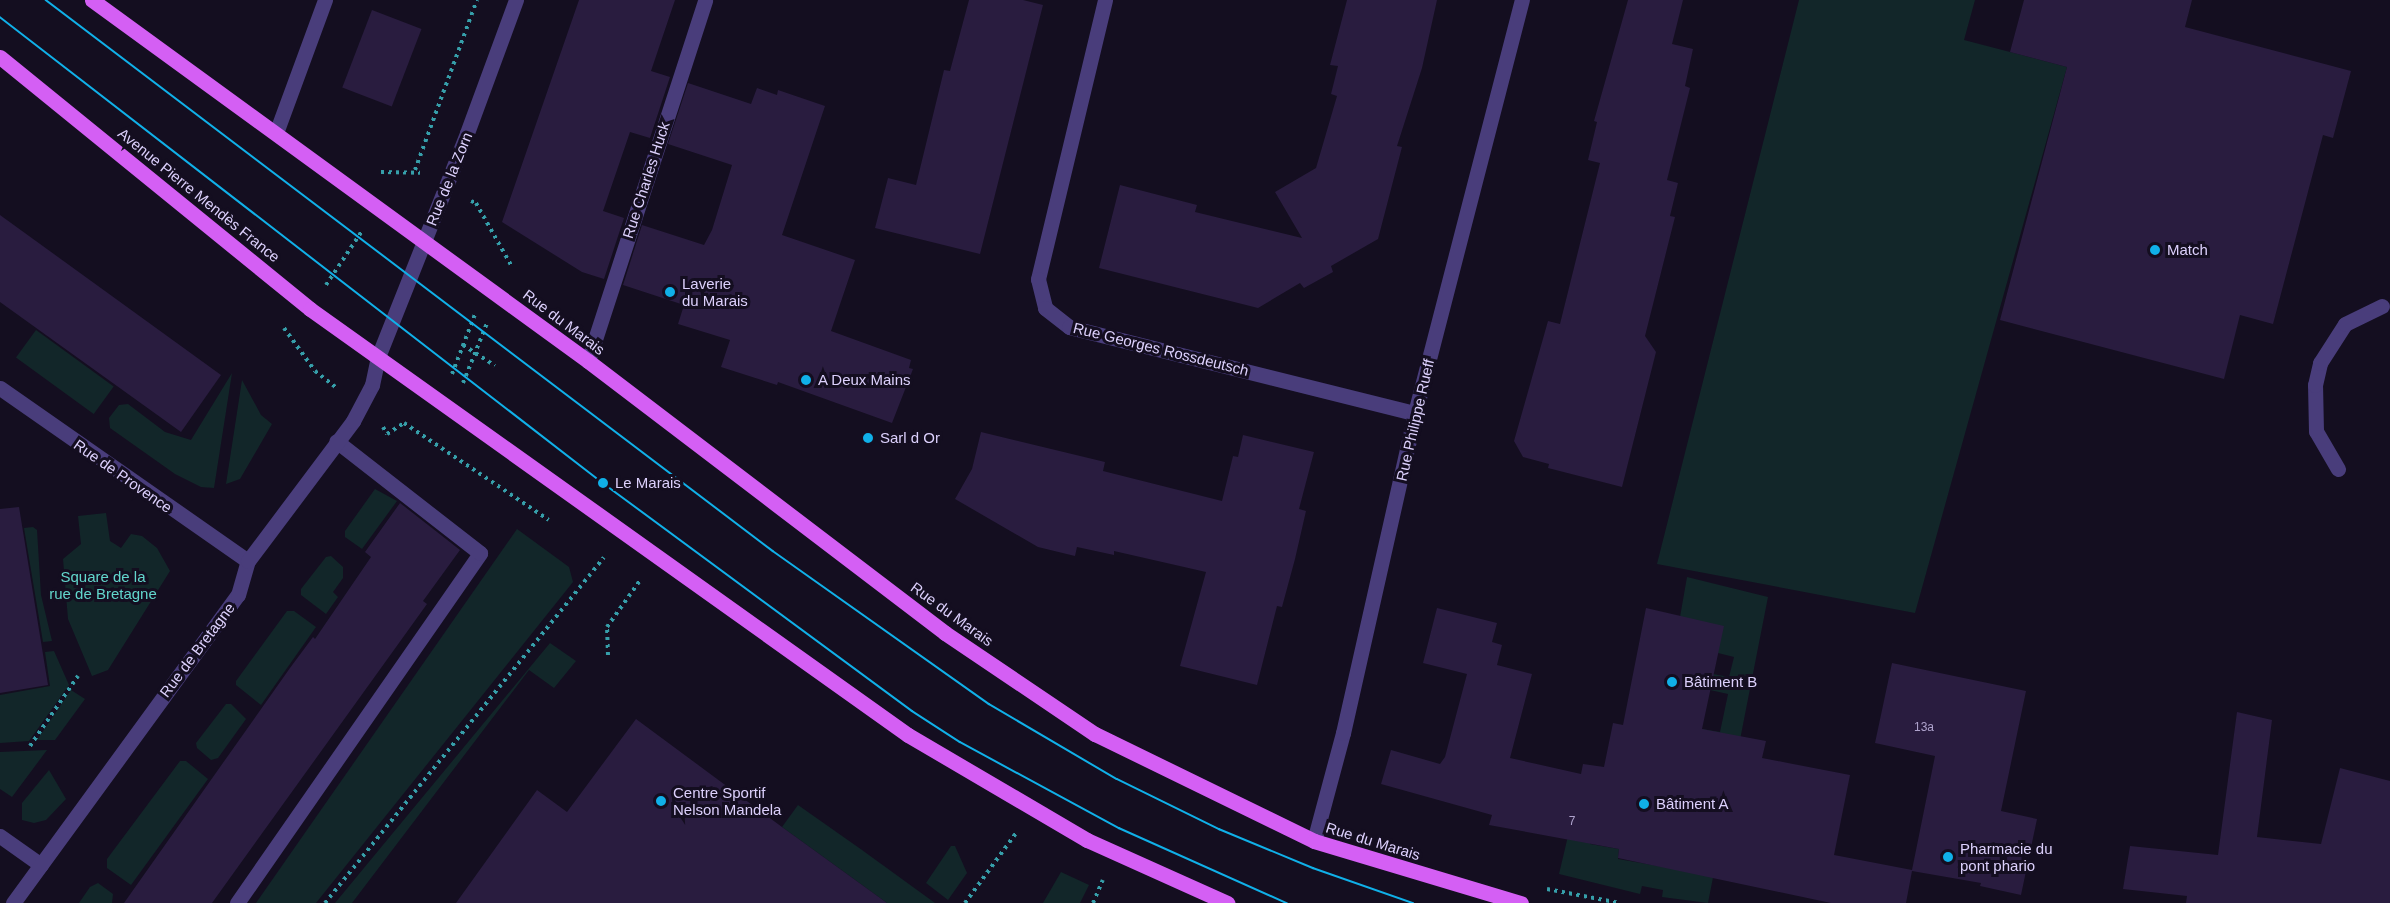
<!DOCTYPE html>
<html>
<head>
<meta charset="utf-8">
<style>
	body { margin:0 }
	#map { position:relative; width:2390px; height:903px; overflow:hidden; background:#140e20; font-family:Helvetica,sans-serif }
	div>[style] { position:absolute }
	.green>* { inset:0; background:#122629; transform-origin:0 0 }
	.building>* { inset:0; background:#291c3f; transform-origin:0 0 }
	.path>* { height:4px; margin-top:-2px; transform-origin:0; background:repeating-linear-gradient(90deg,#369faa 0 3px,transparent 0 7.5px) }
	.lane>* { height:15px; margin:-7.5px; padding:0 7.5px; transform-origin:7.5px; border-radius:7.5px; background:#493d7b }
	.street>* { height:15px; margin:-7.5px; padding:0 7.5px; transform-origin:7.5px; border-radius:7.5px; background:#493d7b }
	.primary>* { height:15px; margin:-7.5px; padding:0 7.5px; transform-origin:7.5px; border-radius:7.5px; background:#d45ff4 }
	.tram>* { height:1.5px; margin:-0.75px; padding:0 0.75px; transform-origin:0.75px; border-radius:0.75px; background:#10b0e8 }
	.dots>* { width:16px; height:16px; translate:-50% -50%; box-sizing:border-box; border:3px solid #140e20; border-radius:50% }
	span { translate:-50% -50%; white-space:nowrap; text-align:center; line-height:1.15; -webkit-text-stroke:6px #140e20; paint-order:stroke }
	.number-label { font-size:12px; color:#afa3cd }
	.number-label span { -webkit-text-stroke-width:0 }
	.street-label { font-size:15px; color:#dcd0fc }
	.poi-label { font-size:15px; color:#dcd0fc }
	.left { translate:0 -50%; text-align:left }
	.park-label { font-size:15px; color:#62d6cc }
</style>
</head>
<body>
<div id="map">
	<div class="green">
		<div style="clip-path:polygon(1799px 0,1975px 0,1964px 40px,2067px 67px,1915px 613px,1657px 564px)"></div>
		<div style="left:36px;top:330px;width:96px;height:34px;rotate:36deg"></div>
		<div style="clip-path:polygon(232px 373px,214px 488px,201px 487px,175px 474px,110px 428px,109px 418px,119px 405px,128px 404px,165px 432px,191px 440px)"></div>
		<div style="clip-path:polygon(242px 380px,261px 415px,272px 424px,240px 479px,226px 484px)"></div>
		<div style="clip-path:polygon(375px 489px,397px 501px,362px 549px,345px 537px,345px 531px)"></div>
		<div style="clip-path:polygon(106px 513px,110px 541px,121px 548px,131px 534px,142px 536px,157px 548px,170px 571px,108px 670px,92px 676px,68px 619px,63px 559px,81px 544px,78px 516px)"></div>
		<div style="clip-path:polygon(33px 527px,37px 530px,41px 595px,52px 641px,43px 642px,24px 528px)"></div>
		<div style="clip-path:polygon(517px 529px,569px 567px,573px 582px,316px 903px,256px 903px)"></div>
		<div style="clip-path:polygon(331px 556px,343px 567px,343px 578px,333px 592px,338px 597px,326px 614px,301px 595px,301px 589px,326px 557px)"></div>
		<div style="clip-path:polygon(1687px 577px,1768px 597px,1708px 903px,1662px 897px,1663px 890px,1642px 886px,1640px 894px,1559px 874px,1572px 819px,1594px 823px,1590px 844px,1619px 849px,1618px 859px,1699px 873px,1700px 740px,1702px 729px,1720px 732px,1728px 694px,1710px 690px,1713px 674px,1729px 677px,1734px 657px,1718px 653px,1680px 617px)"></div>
		<div style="clip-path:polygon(287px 611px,294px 611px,316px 627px,261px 705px,236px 685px,236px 681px)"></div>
		<div style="clip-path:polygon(550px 643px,576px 661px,554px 688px,529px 670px,352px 903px,335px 903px)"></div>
		<div style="clip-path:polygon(54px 651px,69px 685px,29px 741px,0 743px,0 695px,50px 686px,45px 652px)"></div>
		<div style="clip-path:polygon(71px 690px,85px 699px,55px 740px,37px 740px)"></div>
		<div style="clip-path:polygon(226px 704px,231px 704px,246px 719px,218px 758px,211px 760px,197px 748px,196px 743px)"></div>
		<div style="clip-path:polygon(47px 750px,12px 797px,0 789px,0 752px)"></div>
		<div style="clip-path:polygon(180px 761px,186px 761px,208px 779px,131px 885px,107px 868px,107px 859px)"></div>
		<div style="clip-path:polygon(49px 770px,66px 799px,46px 820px,34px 823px,22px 820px,22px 803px)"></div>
		<div style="clip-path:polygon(798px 805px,862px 850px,935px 903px,887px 903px,782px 827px)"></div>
		<div style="clip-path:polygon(951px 846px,955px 846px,967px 873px,948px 900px,926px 883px)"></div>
		<div style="clip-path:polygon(1061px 872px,1089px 885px,1080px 903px,1043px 903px)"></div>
		<div style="clip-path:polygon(98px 883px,113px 894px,112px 903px,79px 903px,90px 887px)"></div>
	</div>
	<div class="building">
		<div style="clip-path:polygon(579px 0,675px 0,651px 71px,670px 77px,650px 138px,630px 132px,603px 211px,624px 218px,604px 279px,582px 272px,502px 222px)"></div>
		<div style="clip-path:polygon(969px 0,1023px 0,1043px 5px,980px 254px,875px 228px,888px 178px,916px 185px,944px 70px,950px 71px)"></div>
		<div style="clip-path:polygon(1347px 0,1437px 0,1422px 68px,1397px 146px,1402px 147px,1378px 239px,1331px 266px,1333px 272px,1304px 288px,1300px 283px,1258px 308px,1099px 268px,1120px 185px,1197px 205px,1195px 212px,1302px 238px,1275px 192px,1316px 168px,1337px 96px,1331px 94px,1338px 66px,1330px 65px)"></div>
		<div style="clip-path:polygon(1628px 0,1683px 0,1672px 44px,1693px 49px,1685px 86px,1690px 88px,1667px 180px,1678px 183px,1670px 216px,1675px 217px,1645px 336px,1656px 352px,1622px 487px,1548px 468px,1549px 464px,1523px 457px,1514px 441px,1548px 321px,1560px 324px,1600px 163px,1588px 160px,1597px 122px,1594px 121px)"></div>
		<div style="clip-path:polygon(2024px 0,2192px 0,2185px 27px,2351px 71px,2333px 138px,2323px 135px,2273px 324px,2240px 315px,2224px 379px,2000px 320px,2067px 67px,2010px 52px)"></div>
		<div style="left:372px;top:10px;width:53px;height:83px;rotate:21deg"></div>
		<div style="clip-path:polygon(688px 83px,751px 104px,757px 88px,777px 95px,778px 90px,825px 106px,782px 235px,855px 260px,831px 331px,911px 360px,909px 368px,913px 369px,892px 423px,778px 382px,777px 385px,721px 367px,730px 340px,678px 324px,684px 305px,623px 285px,642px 225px,704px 245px,712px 230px,732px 165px,668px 144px)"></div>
		<div style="clip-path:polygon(0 215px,221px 375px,181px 432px,0 302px)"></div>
		<div style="clip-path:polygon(981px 432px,1105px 462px,1103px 471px,1222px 501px,1233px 456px,1238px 457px,1243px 435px,1314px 452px,1299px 509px,1306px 511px,1295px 559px,1282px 607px,1277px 606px,1257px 685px,1180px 666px,1206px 572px,1114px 551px,1114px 555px,1077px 547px,1075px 556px,1038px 547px,955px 499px,972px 469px)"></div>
		<div style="clip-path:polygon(400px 503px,460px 550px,423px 601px,427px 604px,212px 903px,124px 903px,290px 668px,313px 637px,315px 639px,371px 557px,365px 552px)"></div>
		<div style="clip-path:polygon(19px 507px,48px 685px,0 693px,0 509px)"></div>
		<div style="clip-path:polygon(1437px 608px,1497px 623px,1492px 642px,1502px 645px,1497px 665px,1532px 674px,1510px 758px,1581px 774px,1583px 764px,1604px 767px,1613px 723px,1623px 725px,1646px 608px,1724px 626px,1702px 729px,1766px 741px,1762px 758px,1850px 775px,1834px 855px,1912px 870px,1935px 756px,1875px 743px,1892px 663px,2026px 691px,2001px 811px,2037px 819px,2021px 895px,1980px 886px,1981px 883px,1912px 871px,1906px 903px,1831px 903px,1618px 858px,1619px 849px,1489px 825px,1492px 815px,1381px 784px,1391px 750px,1440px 764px,1445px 757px,1467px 674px,1423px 663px)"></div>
		<div style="clip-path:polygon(2237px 712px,2272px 720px,2257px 837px,2321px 844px,2340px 768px,2390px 781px,2390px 903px,2186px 903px,2187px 896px,2123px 889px,2130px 846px,2218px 855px)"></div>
		<div style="clip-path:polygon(636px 719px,782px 827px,887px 903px,456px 903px,537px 790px,567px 812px)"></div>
	</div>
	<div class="path">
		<div style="left:415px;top:170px;width:181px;rotate:-70deg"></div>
		<div style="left:381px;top:172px;width:39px;rotate:1deg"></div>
		<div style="left:471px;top:201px;width:5px;rotate:22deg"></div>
		<div style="left:476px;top:203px;width:71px;rotate:60.6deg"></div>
		<div style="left:326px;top:285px;width:65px;rotate:-56.3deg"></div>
		<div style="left:284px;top:328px;width:53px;rotate:54.2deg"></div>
		<div style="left:315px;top:371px;width:29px;rotate:38deg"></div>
		<div style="left:463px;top:345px;width:38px;rotate:33deg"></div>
		<div style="left:452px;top:374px;width:64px;rotate:-69deg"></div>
		<div style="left:463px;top:383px;width:65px;rotate:-68.2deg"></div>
		<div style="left:383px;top:427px;width:8px;rotate:60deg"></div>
		<div style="left:387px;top:434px;width:20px;rotate:-33deg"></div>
		<div style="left:404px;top:423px;width:174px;rotate:33.8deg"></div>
		<div style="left:608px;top:655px;width:28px;rotate:-92deg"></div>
		<div style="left:607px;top:627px;width:59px;rotate:-54.7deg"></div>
		<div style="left:30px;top:746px;width:85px;rotate:-55.6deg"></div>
		<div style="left:1547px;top:889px;width:74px;rotate:10.9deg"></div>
		<div style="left:325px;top:903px;width:444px;rotate:-51.1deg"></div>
		<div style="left:965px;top:903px;width:87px;rotate:-53.9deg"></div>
		<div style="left:1093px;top:903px;width:25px;rotate:-67deg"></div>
	</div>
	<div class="lane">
		<div style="left:276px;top:133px;width:142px;rotate:-69.8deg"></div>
		<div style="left:2338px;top:469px;width:44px;rotate:-120.1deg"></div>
		<div style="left:2316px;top:431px;width:46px;rotate:-91.2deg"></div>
		<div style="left:2315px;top:385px;width:23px;rotate:-77deg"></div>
		<div style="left:2320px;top:363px;width:46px;rotate:-57.3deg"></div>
		<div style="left:2345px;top:324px;width:41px;rotate:-25.9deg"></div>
		<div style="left:237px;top:903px;width:426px;rotate:-55.2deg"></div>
		<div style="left:480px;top:553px;width:182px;rotate:-142.1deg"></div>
	</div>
	<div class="street">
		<div style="left:1105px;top:0;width:287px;rotate:103.5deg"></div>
		<div style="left:1038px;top:279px;width:30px;rotate:76deg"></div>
		<div style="left:1045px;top:308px;width:31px;rotate:38deg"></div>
		<div style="left:1069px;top:327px;width:357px;rotate:14deg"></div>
		<div style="left:588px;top:361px;width:379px;rotate:-72deg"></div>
		<div style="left:0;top:388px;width:302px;rotate:34.9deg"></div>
		<div style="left:0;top:836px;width:50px;rotate:35.3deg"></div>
		<div style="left:1314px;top:841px;width:112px;rotate:-75deg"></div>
		<div style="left:1343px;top:733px;width:328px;rotate:-77.3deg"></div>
		<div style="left:1415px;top:413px;width:427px;rotate:-75.5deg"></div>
		<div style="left:13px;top:903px;width:381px;rotate:-53.9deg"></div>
		<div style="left:238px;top:595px;width:35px;rotate:-74deg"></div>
		<div style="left:248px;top:561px;width:175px;rotate:-53.1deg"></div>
		<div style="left:353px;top:421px;width:41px;rotate:-62.2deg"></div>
		<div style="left:372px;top:385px;width:29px;rotate:-78deg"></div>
		<div style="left:378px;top:357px;width:241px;rotate:-68.3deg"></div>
		<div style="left:467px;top:133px;width:142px;rotate:-69.8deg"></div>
	</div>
	<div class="primary">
		<div style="left:92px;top:0;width:613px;rotate:36.05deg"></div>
		<div style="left:588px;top:361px;width:449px;rotate:37.3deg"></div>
		<div style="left:945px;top:633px;width:181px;rotate:34deg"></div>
		<div style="left:1095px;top:734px;width:244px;rotate:26deg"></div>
		<div style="left:1314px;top:841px;width:216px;rotate:16.7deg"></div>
		<div style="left:0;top:57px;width:400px;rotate:39.1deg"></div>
		<div style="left:310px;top:309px;width:734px;rotate:35.47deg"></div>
		<div style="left:908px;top:735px;width:208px;rotate:30.4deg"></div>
		<div style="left:1087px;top:840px;width:154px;rotate:24.2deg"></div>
	</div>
	<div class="tram">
		<div style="left:46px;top:0;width:912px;rotate:37.16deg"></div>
		<div style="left:773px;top:551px;width:265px;rotate:35.3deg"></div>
		<div style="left:989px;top:704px;width:148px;rotate:30.4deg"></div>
		<div style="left:1117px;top:779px;width:114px;rotate:26.1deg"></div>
		<div style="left:1219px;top:829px;width:102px;rotate:22.5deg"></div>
		<div style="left:1313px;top:868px;width:106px;rotate:19.3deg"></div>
		<div style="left:0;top:17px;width:762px;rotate:37.7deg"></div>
		<div style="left:603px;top:483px;width:384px;rotate:36.4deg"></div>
		<div style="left:912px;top:711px;width:57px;rotate:32.9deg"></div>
		<div style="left:960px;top:742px;width:181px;rotate:28.4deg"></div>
		<div style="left:1119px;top:828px;width:184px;rotate:24.1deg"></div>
	</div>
	<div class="dots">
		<div style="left:2155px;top:250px;background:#10b0e8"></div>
		<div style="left:670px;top:292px;background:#10b0e8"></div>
		<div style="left:806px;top:380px;background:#10b0e8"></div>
		<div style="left:868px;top:438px;background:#10b0e8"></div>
		<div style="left:603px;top:483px;background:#10b0e8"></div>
		<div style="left:1672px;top:682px;background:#10b0e8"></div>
		<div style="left:661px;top:801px;background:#10b0e8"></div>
		<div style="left:1644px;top:804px;background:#10b0e8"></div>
		<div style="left:1948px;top:857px;background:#10b0e8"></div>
	</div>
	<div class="number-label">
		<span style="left:1924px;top:728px">13a</span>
		<span style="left:1572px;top:822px">7</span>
	</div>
	<div class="street-label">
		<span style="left:449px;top:179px;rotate:-68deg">Rue de la Zorn</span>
		<span style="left:646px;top:180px;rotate:-72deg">Rue Charles Huck</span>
		<span style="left:199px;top:195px;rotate:39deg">Avenue Pierre Mendès France</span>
		<span style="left:564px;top:322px;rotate:37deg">Rue du Marais</span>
		<span style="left:1161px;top:349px;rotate:14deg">Rue Georges Rossdeutsch</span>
		<span style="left:1415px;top:420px;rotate:-77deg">Rue Philippe Rueff</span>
		<span style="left:123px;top:476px;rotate:35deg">Rue de Provence</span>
		<span style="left:952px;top:614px;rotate:36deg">Rue du Marais</span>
		<span style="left:197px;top:650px;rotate:-53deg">Rue de Bretagne</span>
		<span style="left:1373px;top:841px;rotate:17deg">Rue du Marais</span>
	</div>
	<div class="poi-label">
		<span class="left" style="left:2167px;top:250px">Match</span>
		<span class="left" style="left:682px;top:292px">Laverie<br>du Marais</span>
		<span class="left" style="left:818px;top:380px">A Deux Mains</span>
		<span class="left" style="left:880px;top:438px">Sarl d Or</span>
		<span class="left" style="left:615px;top:483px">Le Marais</span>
		<span class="left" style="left:1684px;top:682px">Bâtiment B</span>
		<span class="left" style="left:673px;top:801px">Centre Sportif<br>Nelson Mandela</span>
		<span class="left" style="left:1656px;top:804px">Bâtiment A</span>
		<span class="left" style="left:1960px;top:857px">Pharmacie du<br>pont phario</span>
	</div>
	<div class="park-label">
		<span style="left:103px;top:585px">Square de la<br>rue de Bretagne</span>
	</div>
</div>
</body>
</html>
